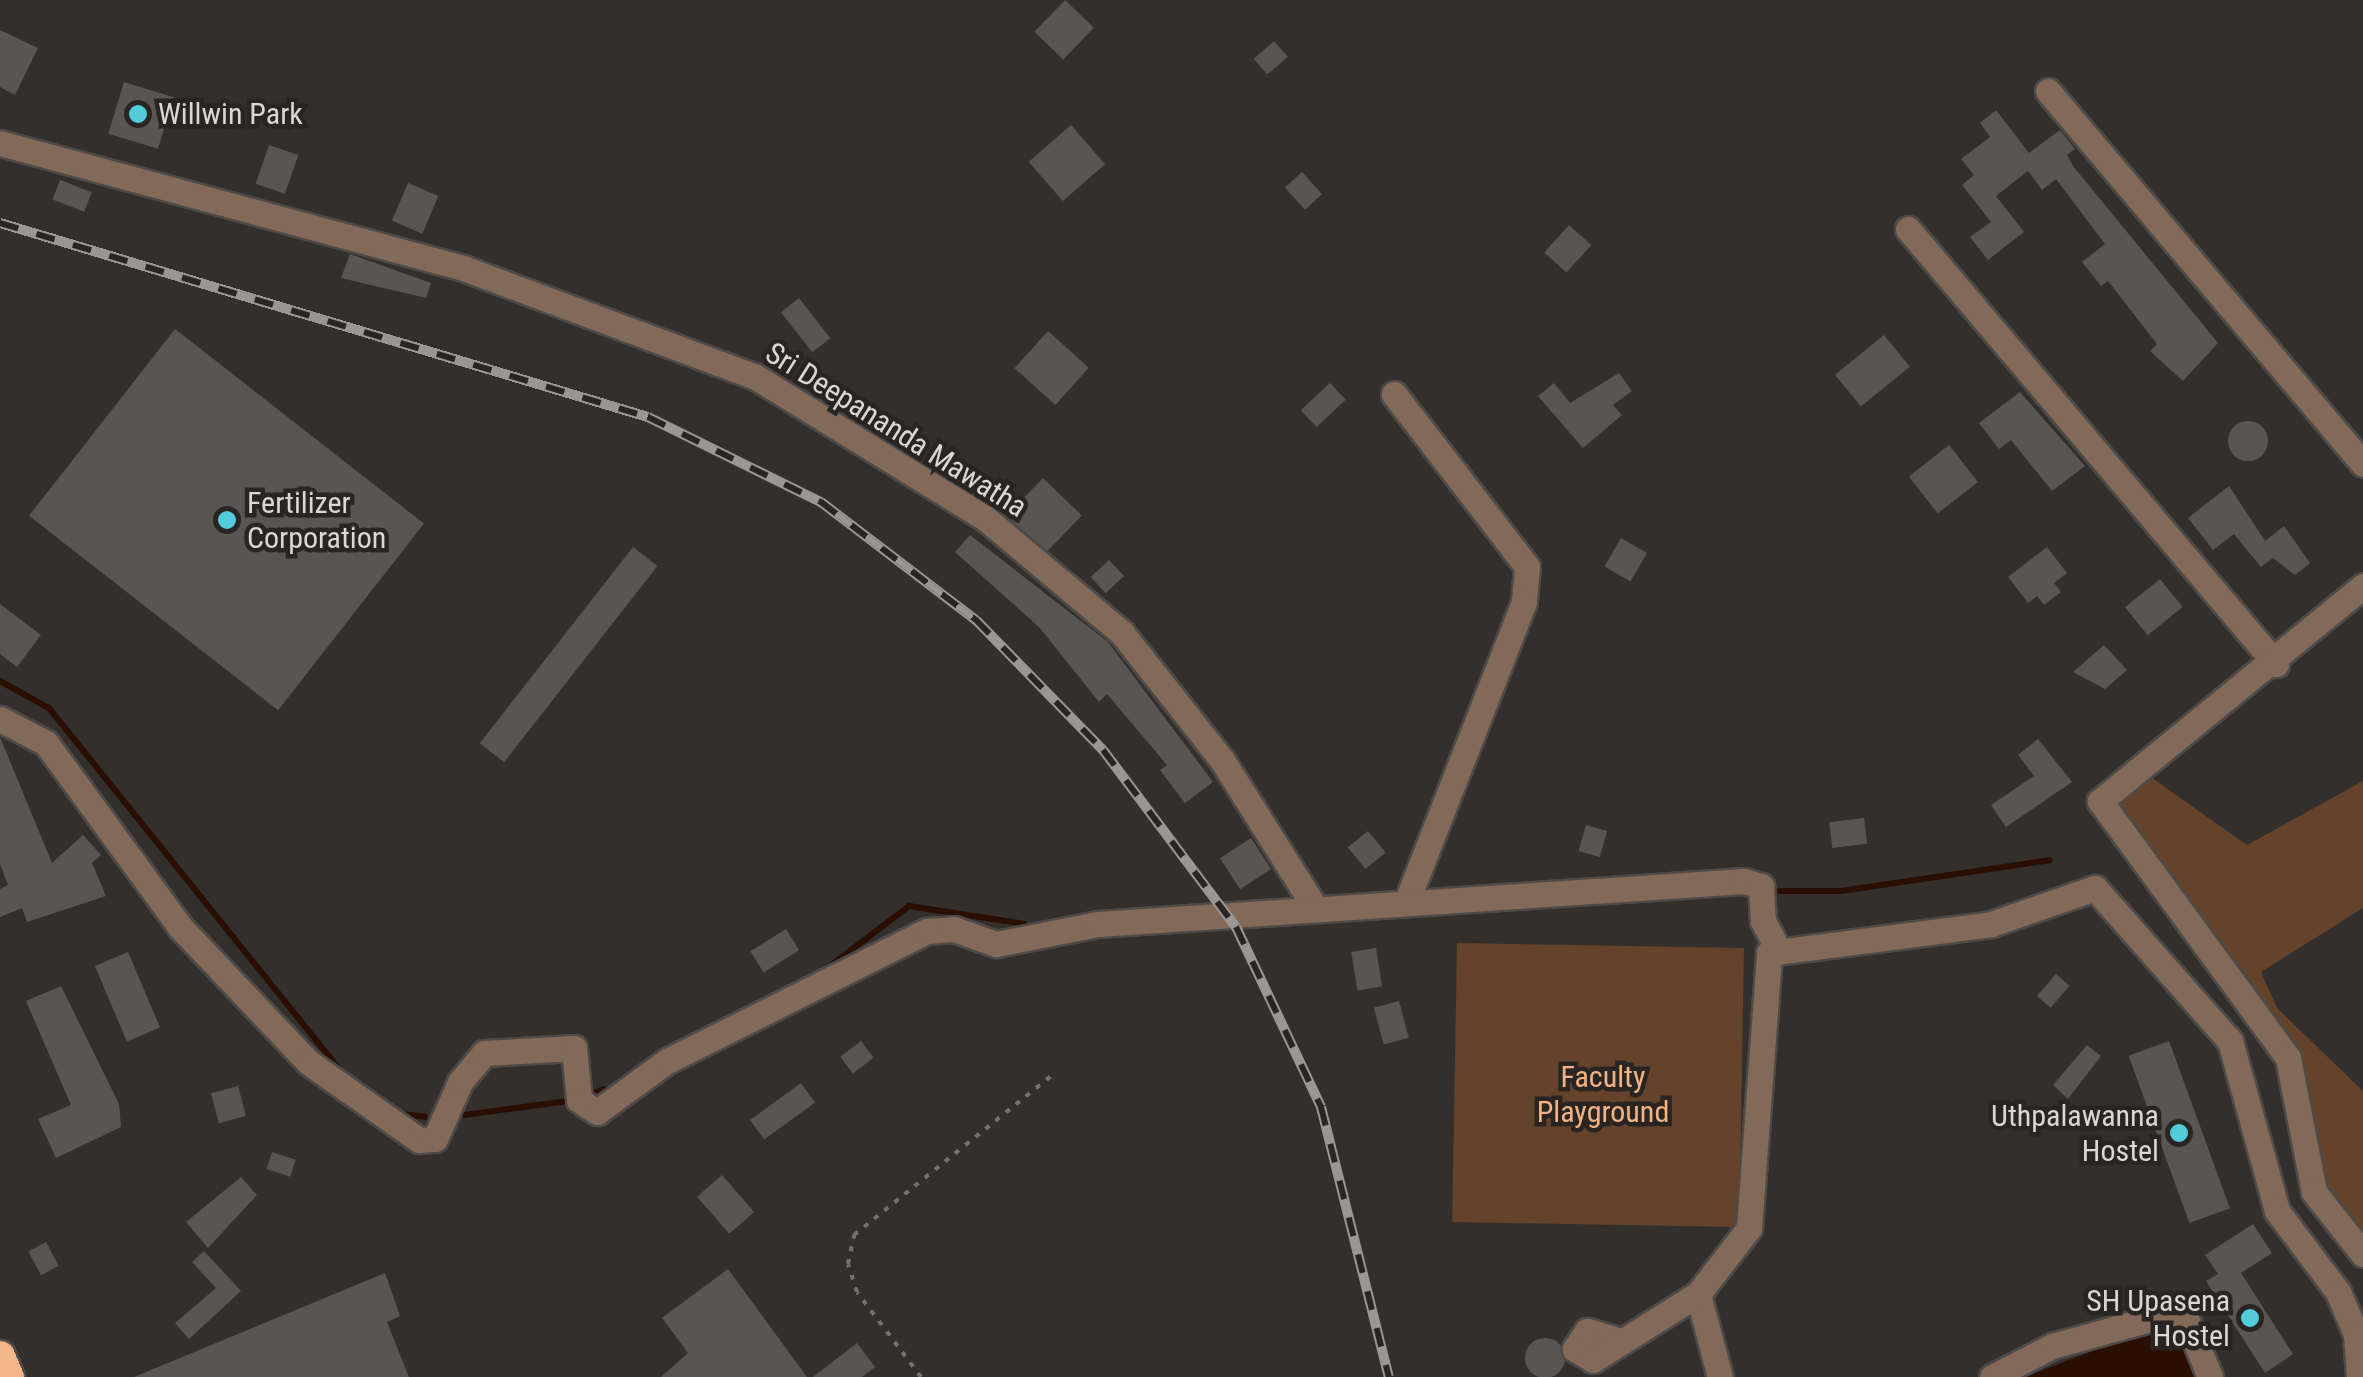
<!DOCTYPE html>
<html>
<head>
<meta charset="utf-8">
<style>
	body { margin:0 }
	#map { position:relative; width:2363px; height:1377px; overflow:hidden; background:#322f2d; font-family:"Roboto Condensed",sans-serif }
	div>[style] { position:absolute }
	.green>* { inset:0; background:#65432b; transform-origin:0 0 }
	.water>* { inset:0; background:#2a0e00 }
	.stream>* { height:6px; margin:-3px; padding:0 3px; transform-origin:3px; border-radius:3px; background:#2a0e00 }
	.building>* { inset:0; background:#595553; transform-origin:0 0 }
	.round { border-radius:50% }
	.path>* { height:4px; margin-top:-2px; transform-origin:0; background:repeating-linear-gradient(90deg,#74716f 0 5px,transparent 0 13px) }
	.roads { filter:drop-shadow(2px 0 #4d4a48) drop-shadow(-2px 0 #4d4a48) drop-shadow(0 2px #4d4a48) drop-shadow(0 -2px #4d4a48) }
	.minor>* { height:25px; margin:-12.5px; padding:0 12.5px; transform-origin:12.5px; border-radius:12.5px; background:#836957 }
	.highway>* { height:30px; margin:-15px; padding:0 15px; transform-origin:15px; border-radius:15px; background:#f5b689 }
	.rail>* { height:10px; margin-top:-5px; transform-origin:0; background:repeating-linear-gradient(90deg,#282523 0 19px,#999695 0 38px); box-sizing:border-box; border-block:2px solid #999695 }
	.dots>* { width:28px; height:28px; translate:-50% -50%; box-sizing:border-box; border:5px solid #282523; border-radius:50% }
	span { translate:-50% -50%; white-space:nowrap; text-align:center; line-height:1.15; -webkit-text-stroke:9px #282523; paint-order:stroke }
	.poi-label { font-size:30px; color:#dad8d7 }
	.left { translate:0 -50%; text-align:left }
	.right { translate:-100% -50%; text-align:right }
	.street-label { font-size:30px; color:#dad8d7 }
	.park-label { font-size:30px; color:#f5b282 }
</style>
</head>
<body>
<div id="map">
	<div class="green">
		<div style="clip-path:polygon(2142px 771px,2247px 845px,2363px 781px,2363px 908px,2261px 972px,2277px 1008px,2363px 1091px,2363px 1254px,2314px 1192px,2288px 1058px,2100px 801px)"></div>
		<div style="left:1744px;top:948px;width:279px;height:287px;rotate:91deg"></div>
	</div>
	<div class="water">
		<div style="clip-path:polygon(2158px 1326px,2186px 1344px,2196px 1377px,2025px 1377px)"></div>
	</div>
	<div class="stream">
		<div style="left:0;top:681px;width:56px;rotate:28.9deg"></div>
		<div style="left:49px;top:708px;width:463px;rotate:51.2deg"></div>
		<div style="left:1780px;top:891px;width:61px"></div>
		<div style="left:1841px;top:891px;width:211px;rotate:-8.4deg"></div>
		<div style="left:825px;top:970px;width:106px;rotate:-37.3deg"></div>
		<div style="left:909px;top:906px;width:117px;rotate:8.8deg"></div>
		<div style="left:586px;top:1096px;width:19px;rotate:-21deg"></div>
		<div style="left:402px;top:1114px;width:23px;rotate:7deg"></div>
		<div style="left:465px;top:1115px;width:111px;rotate:-7.8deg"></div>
	</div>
	<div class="building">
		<div style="left:1065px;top:0;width:40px;height:44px;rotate:44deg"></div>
		<div style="clip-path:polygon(0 30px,38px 48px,15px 95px,0 87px)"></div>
		<div style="left:1274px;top:41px;width:21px;height:27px;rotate:49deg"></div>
		<div style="left:124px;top:82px;width:52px;height:54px;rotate:17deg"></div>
		<div style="clip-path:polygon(1996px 110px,2029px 153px,2060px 130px,2075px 149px,2067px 155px,2073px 166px,2218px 343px,2183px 381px,2150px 351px,2157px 344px,2108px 281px,2101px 286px,2082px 262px,2105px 244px,2056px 179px,2042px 190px,2028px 171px,1996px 196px,2024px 232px,1988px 260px,1970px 237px,1991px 222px,1962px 185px,1974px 175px,1961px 159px,1990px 137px,1980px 123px)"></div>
		<div style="left:1071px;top:125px;width:52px;height:56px;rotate:49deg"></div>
		<div style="left:269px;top:145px;width:31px;height:41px;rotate:19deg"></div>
		<div style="left:1302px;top:172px;width:30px;height:23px;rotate:48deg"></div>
		<div style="left:60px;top:180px;width:34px;height:21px;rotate:21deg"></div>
		<div style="left:408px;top:183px;width:33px;height:41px;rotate:23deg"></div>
		<div style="left:1569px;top:225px;width:30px;height:37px;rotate:42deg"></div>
		<div style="clip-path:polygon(350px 254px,431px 283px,426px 298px,341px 278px)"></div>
		<div style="left:799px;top:298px;width:51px;height:23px;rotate:52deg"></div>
		<div style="left:175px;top:329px;width:316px;height:237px;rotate:38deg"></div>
		<div style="left:1048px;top:331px;width:55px;height:50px;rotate:42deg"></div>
		<div style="left:1884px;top:335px;width:41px;height:63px;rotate:51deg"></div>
		<div style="clip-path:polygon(1619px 373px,1632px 391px,1613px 405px,1622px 415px,1583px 448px,1538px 396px,1554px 383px,1570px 403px)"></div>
		<div style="left:1330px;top:383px;width:23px;height:40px;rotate:47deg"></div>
		<div style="clip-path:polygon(2020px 392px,2085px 466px,2052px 491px,2011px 440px,1999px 449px,1979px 423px)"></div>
		<div class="round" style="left:2228px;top:421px;width:40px;height:40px"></div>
		<div style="left:1949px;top:445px;width:47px;height:51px;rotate:52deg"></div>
		<div style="left:1043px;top:478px;width:54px;height:52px;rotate:44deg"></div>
		<div style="clip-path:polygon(2229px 486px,2265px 541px,2284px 526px,2310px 563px,2295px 575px,2273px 558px,2261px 567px,2234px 534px,2213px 550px,2188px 518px)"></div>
		<div style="clip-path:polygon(970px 535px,1108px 642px,1213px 782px,1185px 803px,1160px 770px,1167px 765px,1107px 694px,1099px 702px,1039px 627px,955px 552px)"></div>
		<div style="left:1621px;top:538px;width:30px;height:33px;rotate:30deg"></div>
		<div style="left:633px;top:547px;width:31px;height:249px;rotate:38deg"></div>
		<div style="clip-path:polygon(2047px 547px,2067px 573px,2054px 583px,2061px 592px,2044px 605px,2037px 596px,2028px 603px,2008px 577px)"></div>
		<div style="left:1109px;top:560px;width:22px;height:25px;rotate:47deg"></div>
		<div style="left:2160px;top:579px;width:36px;height:45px;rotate:51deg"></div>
		<div style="clip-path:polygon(0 604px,41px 635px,17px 667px,0 654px)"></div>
		<div style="clip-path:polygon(2104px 645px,2127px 670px,2105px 689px,2073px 672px)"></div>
		<div style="clip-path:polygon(0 737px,52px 863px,83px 835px,101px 855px,92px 863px,106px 896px,27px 922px,22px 908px,0 917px,0 889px,8px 885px,0 864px)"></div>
		<div style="clip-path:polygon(2038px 739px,2072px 782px,2006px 827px,1991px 805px,2034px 776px,2018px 755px)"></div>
		<div style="left:1864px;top:818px;width:26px;height:35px;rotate:83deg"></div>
		<div style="left:1586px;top:825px;width:22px;height:27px;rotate:16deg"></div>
		<div style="left:1368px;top:831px;width:28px;height:26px;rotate:51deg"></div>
		<div style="left:1251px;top:838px;width:37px;height:37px;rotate:57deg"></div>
		<div style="left:786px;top:929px;width:25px;height:42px;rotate:58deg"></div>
		<div style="left:1376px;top:948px;width:39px;height:25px;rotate:81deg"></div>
		<div style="left:128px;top:952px;width:82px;height:36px;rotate:67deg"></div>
		<div style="left:2056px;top:974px;width:18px;height:29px;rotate:41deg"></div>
		<div style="clip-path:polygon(61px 986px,119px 1104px,121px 1127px,56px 1158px,38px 1119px,71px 1105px,26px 1001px)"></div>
		<div style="left:1399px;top:1001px;width:38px;height:26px;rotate:75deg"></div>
		<div style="left:861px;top:1041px;width:21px;height:26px;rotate:53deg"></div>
		<div style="left:2169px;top:1041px;width:178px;height:43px;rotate:70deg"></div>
		<div style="clip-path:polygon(2087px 1045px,2101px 1056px,2068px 1099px,2053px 1085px)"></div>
		<div style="left:801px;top:1083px;width:24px;height:63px;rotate:54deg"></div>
		<div style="left:238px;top:1086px;width:31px;height:28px;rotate:75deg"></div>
		<div style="left:272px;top:1152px;width:25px;height:18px;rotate:18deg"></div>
		<div style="left:722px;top:1175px;width:49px;height:33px;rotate:49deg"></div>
		<div style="clip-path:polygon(241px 1177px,257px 1195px,208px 1248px,186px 1222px)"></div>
		<div style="clip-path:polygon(2253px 1224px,2272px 1253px,2241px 1273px,2293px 1354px,2265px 1373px,2206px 1281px,2218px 1274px,2205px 1255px)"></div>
		<div style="left:46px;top:1242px;width:27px;height:20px;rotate:62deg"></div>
		<div style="clip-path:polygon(204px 1251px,241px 1291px,189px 1339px,175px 1323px,216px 1288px,192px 1262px)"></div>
		<div style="clip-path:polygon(728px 1269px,807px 1377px,661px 1377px,688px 1353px,662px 1318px)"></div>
		<div style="clip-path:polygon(385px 1273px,400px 1316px,387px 1322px,409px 1377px,134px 1377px)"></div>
		<div class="round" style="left:1525px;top:1338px;width:40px;height:40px"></div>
		<div style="clip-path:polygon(857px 1343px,875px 1367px,862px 1377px,813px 1377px)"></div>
	</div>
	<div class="path">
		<div style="left:921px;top:1377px;width:106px;rotate:-127deg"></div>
		<div style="left:857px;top:1292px;width:29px;rotate:-108deg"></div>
		<div style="left:848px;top:1264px;width:30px;rotate:-78deg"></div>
		<div style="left:854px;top:1235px;width:255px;rotate:-38.9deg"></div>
	</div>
	<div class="roads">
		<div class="minor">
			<div style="left:2048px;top:91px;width:488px;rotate:49.8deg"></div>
			<div style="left:0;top:143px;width:480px;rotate:15.1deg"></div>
			<div style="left:463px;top:268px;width:310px;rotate:20.4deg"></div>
			<div style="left:754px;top:376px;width:271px;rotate:31.6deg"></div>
			<div style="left:985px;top:518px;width:179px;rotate:40deg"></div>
			<div style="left:1122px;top:633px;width:162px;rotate:51.8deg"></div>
			<div style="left:1222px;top:760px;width:176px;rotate:57.8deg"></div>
			<div style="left:1908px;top:229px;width:570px;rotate:49.77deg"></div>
			<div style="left:1394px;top:394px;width:218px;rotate:52.4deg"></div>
			<div style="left:1527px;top:567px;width:35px;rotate:95deg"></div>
			<div style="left:1524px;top:602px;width:320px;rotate:111.4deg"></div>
			<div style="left:2363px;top:586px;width:340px;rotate:140.7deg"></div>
			<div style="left:2100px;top:801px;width:318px;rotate:53.8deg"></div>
			<div style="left:2288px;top:1058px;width:136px;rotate:79deg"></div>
			<div style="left:2314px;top:1192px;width:79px;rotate:51.7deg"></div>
			<div style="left:0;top:719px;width:52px;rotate:27.6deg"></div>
			<div style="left:46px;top:743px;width:228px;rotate:53.9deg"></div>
			<div style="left:180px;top:927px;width:186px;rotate:46.5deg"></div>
			<div style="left:308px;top:1062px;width:136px;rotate:35.1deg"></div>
			<div style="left:419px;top:1140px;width:16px;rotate:-4deg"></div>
			<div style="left:435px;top:1139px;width:62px;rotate:-66.3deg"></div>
			<div style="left:460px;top:1082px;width:38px;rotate:-50deg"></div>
			<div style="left:484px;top:1053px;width:90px;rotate:-3.2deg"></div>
			<div style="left:574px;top:1048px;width:52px;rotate:84.5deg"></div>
			<div style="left:579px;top:1100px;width:22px;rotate:34deg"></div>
			<div style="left:597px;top:1112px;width:87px;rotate:-36.1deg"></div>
			<div style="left:667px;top:1061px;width:291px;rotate:-26.6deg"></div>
			<div style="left:927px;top:931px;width:27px;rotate:-4deg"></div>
			<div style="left:954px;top:929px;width:45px;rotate:19.7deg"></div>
			<div style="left:996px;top:944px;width:104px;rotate:-11.1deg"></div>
			<div style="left:1098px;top:924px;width:647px;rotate:-3.81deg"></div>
			<div style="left:1744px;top:881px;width:18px;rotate:16deg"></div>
			<div style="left:1761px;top:886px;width:35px;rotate:87deg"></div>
			<div style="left:1763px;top:921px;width:32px;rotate:62deg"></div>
			<div style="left:1698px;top:1294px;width:86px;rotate:75.2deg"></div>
			<div style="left:1614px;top:1339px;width:28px;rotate:-163deg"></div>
			<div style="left:1587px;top:1331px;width:22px;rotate:124deg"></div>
			<div style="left:1575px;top:1349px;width:21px;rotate:31deg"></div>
			<div style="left:1593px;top:1360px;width:124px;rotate:-32.2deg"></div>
			<div style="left:1698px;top:1294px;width:83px;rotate:-52.3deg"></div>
			<div style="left:1749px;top:1228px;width:276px;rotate:-85.8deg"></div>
			<div style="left:1769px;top:953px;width:224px;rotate:-7.4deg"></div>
			<div style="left:1991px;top:924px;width:110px;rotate:-19.1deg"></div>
			<div style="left:2095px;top:888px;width:204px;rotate:48.6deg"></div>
			<div style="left:2230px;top:1041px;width:176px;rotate:74.5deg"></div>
			<div style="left:2277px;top:1211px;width:101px;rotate:53deg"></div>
			<div style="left:2338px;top:1292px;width:46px;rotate:66.8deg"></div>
			<div style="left:2356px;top:1334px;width:43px;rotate:86deg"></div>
			<div style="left:1992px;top:1377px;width:68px;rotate:-27.3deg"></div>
			<div style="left:2052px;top:1346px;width:120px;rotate:-15.4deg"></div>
			<div style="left:2168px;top:1314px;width:17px;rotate:7deg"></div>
			<div style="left:2185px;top:1316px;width:66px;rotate:67.7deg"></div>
		</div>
		<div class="highway">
			<div style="left:0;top:1356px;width:23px;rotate:67deg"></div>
		</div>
	</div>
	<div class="rail">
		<div style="left:0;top:223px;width:676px;rotate:16.67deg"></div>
		<div style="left:648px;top:417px;width:193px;rotate:26.2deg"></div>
		<div style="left:821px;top:502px;width:195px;rotate:37.3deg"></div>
		<div style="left:976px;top:620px;width:182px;rotate:45.7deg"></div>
		<div style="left:1103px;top:750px;width:221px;rotate:53.1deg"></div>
		<div style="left:1236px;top:927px;width:199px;rotate:64.7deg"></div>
		<div style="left:1321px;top:1107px;width:278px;rotate:75.9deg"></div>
	</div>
	<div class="dots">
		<div style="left:138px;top:114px;background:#52cbda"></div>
		<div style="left:227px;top:520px;background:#52cbda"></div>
		<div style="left:2179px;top:1133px;background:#52cbda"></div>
		<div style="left:2250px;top:1318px;background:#52cbda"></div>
	</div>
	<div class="poi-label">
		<span class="left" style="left:158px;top:114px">Willwin Park</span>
		<span class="left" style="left:247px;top:520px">Fertilizer<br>Corporation</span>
		<span class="right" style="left:2159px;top:1133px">Uthpalawanna<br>Hostel</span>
		<span class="right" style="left:2230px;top:1318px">SH Upasena<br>Hostel</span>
	</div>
	<div class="street-label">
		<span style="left:896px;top:430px;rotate:32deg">Sri Deepananda Mawatha</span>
	</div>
	<div class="park-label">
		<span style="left:1603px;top:1094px">Faculty<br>Playground</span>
	</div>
</div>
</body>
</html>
